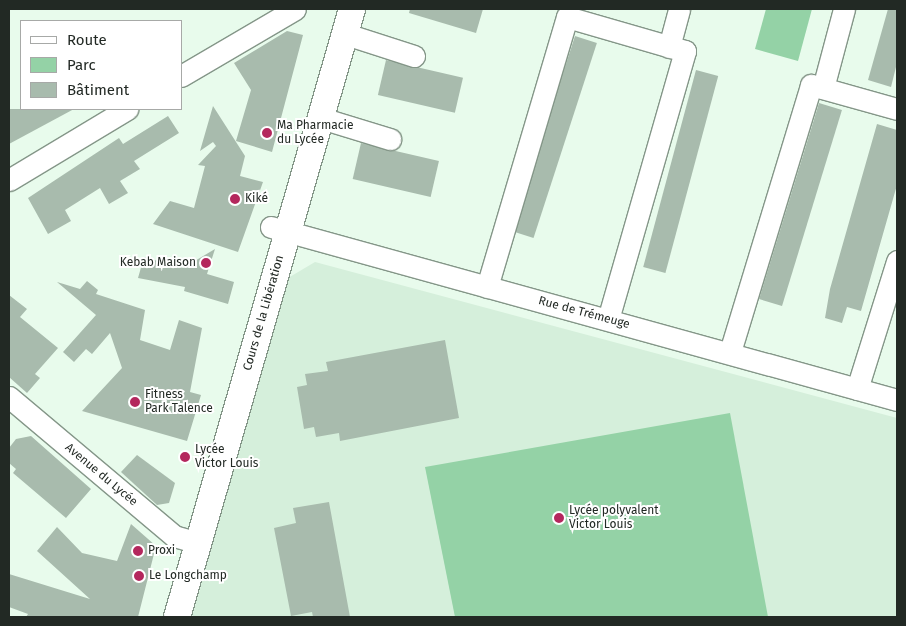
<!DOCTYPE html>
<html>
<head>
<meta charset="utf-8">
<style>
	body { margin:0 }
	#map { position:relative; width:906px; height:626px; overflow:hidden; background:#e8fbec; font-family:"Fira Sans",sans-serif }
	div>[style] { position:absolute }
	.built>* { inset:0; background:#d5efdb }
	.green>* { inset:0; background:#94d2a6 }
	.building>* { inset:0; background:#a8bbad; transform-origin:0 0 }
	.roads { filter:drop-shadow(1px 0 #849688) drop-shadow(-1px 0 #849688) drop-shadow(0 1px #849688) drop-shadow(0 -1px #849688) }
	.minor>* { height:21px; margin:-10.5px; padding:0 10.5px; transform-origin:10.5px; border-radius:10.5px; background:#fff }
	.major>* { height:26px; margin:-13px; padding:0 13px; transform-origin:13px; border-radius:13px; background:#fff }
	.dots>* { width:14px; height:14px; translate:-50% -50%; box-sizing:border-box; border:2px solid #fff; border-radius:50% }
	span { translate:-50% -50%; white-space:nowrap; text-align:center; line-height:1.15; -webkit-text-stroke:4px #fff; paint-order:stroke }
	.poi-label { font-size:12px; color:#222924 }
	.left { translate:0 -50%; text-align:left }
	.right { translate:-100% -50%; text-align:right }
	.street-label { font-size:12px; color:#222924 }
	.frame { position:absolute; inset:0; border:10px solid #222924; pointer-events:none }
	.legend { position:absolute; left:20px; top:20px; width:162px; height:90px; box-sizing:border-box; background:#fff; border:1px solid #a7a9a7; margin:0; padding:6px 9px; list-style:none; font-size:15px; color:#222924 }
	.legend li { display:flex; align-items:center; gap:10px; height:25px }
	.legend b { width:25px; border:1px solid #a7a9a7 }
</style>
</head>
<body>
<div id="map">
	<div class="built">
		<div style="clip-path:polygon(315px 262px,897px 418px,897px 617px,192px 617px,288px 278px)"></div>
	</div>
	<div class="green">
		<div style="clip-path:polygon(766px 9px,812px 9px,798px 61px,755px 49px)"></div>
		<div style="clip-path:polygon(730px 413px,768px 617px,455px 617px,425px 467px)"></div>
	</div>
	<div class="building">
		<div style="clip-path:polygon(410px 9px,483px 9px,476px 33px,409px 13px)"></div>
		<div style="clip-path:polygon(888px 9px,897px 9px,897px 63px,891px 87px,868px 80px)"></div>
		<div style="clip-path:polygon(287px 31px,303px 35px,272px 152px,236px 141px,251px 90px,234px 63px)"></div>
		<div style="left:575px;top:36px;width:23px;height:205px;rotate:18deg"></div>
		<div style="left:386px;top:60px;width:79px;height:36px;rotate:13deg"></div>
		<div style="left:696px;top:70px;width:23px;height:204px;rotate:15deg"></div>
		<div style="left:819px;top:103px;width:24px;height:205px;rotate:17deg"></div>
		<div style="clip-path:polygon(213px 106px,245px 156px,240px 176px,263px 182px,238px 252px,153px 224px,170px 201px,194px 208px,205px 166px,198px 165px,216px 146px,213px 142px,200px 151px)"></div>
		<div style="clip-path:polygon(9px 109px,74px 109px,9px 144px)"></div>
		<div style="clip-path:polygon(168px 116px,179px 133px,134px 161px,140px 169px,120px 181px,128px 193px,109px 204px,100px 188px,65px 210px,71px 221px,48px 234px,28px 198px,119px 138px,123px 144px)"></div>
		<div style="clip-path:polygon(877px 124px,897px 130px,897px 185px,861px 311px,847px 307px,842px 323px,825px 318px,830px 289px)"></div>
		<div style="left:361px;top:143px;width:80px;height:37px;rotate:13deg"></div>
		<div style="clip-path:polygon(215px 249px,207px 274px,234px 282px,228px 304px,184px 291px,185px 287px,138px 278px,144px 257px,183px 268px)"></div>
		<div style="clip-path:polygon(87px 281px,98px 290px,96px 294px,145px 310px,140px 340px,170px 350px,179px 320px,202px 328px,190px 392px,201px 395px,187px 441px,82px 411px,122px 368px,110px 333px,92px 354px,86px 349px,74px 362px,63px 352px,96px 315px,57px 282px,80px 289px)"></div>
		<div style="clip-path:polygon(9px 295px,27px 309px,20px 317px,58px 348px,35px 374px,40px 378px,27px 393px,9px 377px)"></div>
		<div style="clip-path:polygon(445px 340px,459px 418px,340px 441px,339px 433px,316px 437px,314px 427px,304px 429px,297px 387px,307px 385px,305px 374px,328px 371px,326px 362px)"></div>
		<div style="clip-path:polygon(31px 436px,91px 489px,66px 518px,13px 473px,16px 469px,9px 463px,9px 448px,16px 439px)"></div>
		<div style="clip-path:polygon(137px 455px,175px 483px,169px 503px,157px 505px,121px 472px)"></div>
		<div style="clip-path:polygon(329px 502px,350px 617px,313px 617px,312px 612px,291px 616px,274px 528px,296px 523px,293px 508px)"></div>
		<div style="clip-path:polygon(131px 524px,156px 546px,138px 617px,26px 617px,28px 614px,9px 607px,9px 574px,90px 599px,37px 551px,57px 527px,82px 553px,117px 561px)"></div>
	</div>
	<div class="roads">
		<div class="minor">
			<div style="left:355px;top:37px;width:62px;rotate:17.9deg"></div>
			<div style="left:669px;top:47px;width:39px;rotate:-75deg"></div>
			<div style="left:181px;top:76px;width:132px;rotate:-30.4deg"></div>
			<div style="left:823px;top:88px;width:82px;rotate:-75.1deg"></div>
			<div style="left:331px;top:121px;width:62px;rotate:17deg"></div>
			<div style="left:9px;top:180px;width:138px;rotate:-31deg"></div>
			<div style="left:271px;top:227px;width:649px;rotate:15.45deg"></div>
			<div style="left:487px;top:287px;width:282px;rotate:-73.5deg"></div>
			<div style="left:567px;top:17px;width:123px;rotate:16.1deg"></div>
			<div style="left:685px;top:51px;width:279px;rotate:106deg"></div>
			<div style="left:730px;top:352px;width:279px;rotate:-73.1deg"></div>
			<div style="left:811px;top:85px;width:89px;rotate:15.6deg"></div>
			<div style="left:857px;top:389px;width:134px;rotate:-72.6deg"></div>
			<div style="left:9px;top:397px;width:216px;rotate:40.1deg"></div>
			<div style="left:174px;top:536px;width:25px;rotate:16deg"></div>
		</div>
		<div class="major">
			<div style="left:177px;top:617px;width:633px;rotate:-73.94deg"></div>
		</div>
	</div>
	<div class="dots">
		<div style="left:267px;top:133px;background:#b4275d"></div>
		<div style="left:235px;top:199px;background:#b4275d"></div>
		<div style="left:206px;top:263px;background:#b4275d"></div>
		<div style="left:135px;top:402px;background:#b4275d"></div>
		<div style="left:185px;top:457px;background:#b4275d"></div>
		<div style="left:559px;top:518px;background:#b4275d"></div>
		<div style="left:138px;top:551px;background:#b4275d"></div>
		<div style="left:139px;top:576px;background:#b4275d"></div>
	</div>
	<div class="poi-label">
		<span class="left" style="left:277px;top:133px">Ma Pharmacie<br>du Lycée</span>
		<span class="left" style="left:245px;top:199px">Kiké</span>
		<span class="right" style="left:196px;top:263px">Kebab Maison</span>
		<span class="left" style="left:145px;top:402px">Fitness<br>Park Talence</span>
		<span class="left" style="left:195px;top:457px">Lycée<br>Victor Louis</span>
		<span class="left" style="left:569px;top:518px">Lycée polyvalent<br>Victor Louis</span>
		<span class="left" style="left:148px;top:551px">Proxi</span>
		<span class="left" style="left:149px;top:576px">Le Longchamp</span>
	</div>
	<div class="street-label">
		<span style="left:264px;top:313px;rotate:-74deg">Cours de la Libération</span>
		<span style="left:584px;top:313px;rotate:15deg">Rue de Trémeuge</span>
		<span style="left:101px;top:475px;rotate:40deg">Avenue du Lycée</span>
	</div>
	<div class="frame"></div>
	<ul class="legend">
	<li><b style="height:6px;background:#fff"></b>Route</li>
	<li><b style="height:14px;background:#94d2a6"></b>Parc</li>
	<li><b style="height:14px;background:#a8bbad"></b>Bâtiment</li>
	</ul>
</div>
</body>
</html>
